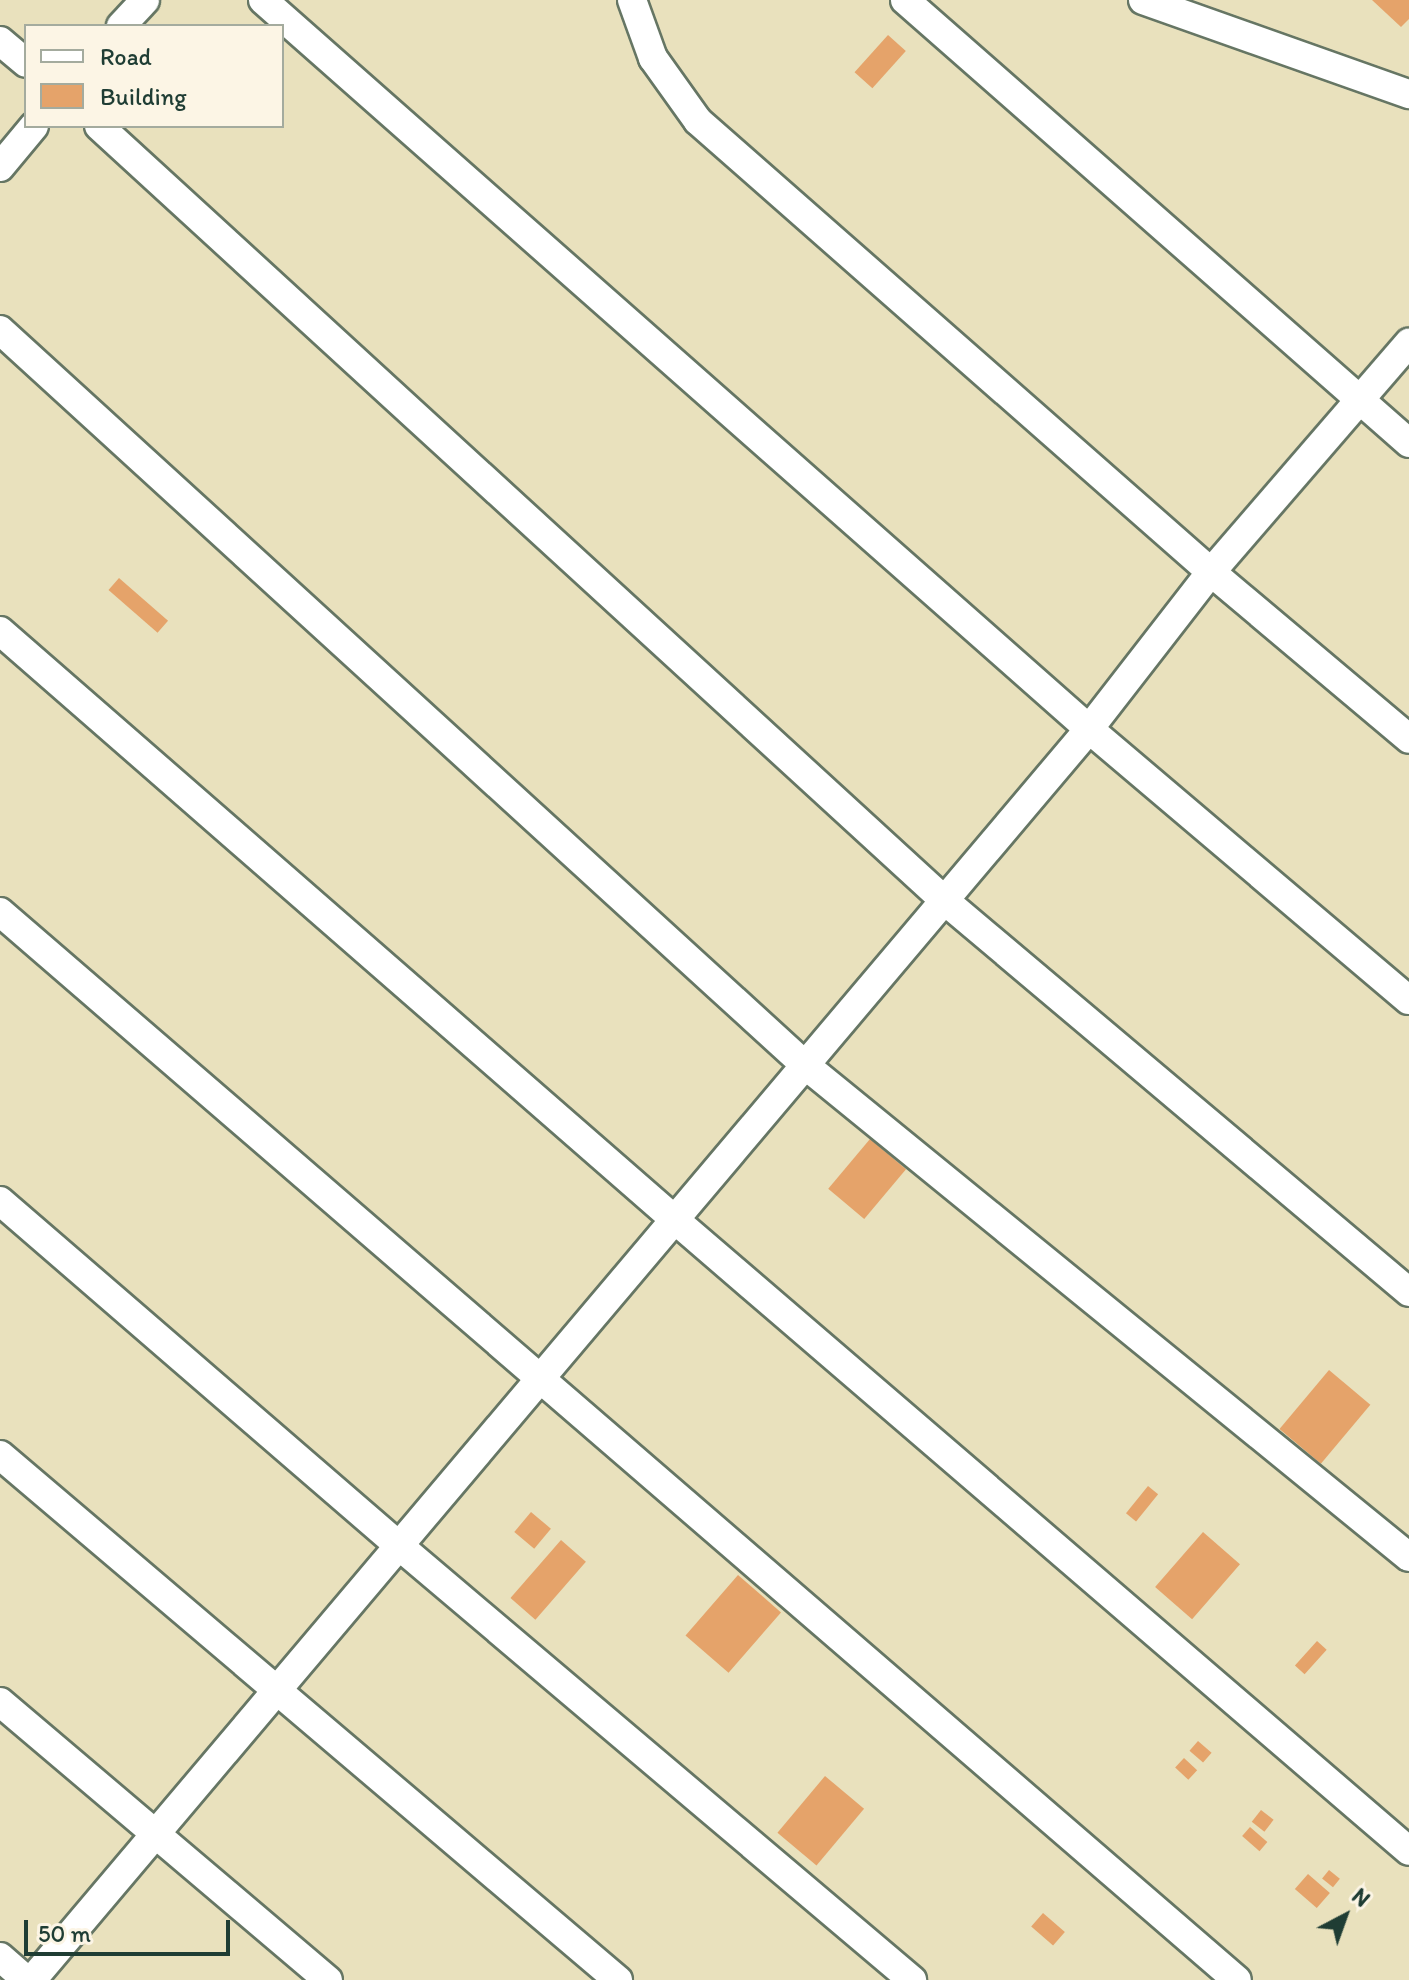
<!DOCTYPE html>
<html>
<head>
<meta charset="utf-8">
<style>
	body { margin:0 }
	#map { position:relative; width:1409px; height:1980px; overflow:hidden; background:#e9e1bd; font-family:Itim,sans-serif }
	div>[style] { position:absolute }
	.building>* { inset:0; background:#e5a36a; transform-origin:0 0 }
	.roads { filter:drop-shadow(2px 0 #667664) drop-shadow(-2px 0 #667664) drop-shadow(0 2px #667664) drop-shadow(0 -2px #667664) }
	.minor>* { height:28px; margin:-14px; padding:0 14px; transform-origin:14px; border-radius:14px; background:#fff }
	span { translate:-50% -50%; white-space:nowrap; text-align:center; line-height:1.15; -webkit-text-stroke:8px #fcf5e5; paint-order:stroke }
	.legend { position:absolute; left:24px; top:24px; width:260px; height:104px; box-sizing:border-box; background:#fcf5e5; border:2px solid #a4ab9e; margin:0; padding:10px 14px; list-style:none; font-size:24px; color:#1f3d34 }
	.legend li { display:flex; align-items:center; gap:16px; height:40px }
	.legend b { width:40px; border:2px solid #a4ab9e }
	.north { position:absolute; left:1305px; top:1876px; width:80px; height:80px; -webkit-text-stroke:6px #fcf5e5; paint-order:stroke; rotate:41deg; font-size:22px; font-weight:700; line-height:32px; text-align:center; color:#1f3d34 }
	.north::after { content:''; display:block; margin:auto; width:28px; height:36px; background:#1f3d34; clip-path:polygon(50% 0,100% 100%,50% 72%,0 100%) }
	.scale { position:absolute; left:24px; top:1920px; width:206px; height:36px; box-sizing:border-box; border:4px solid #1f3d34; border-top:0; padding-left:10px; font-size:24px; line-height:28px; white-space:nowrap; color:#1f3d34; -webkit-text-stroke:6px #fcf5e5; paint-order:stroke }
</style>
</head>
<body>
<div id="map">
	<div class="building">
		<div style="clip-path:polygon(1372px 0,1409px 0,1409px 19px,1401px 27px)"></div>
		<div style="left:888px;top:35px;width:24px;height:50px;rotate:42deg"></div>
		<div style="left:119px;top:578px;width:65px;height:16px;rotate:41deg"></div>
		<div style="left:870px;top:1139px;width:47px;height:65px;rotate:40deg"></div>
		<div style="left:1329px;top:1370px;width:54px;height:77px;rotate:40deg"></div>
		<div style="left:1148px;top:1486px;width:13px;height:35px;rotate:39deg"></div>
		<div style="left:531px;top:1512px;width:26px;height:26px;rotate:40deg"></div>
		<div style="left:1203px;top:1532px;width:49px;height:73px;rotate:41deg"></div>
		<div style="left:561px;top:1540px;width:33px;height:77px;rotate:41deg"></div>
		<div style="left:738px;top:1575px;width:57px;height:80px;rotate:41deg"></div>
		<div style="left:1317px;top:1641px;width:13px;height:33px;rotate:42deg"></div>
		<div style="left:1198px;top:1741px;width:18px;height:13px;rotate:41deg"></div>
		<div style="left:1184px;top:1758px;width:18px;height:13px;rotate:43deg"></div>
		<div style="left:825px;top:1776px;width:51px;height:74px;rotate:40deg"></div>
		<div style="left:1261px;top:1810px;width:16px;height:15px;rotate:38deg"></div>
		<div style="left:1250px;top:1827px;width:23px;height:12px;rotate:41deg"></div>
		<div style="left:1329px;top:1870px;width:14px;height:11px;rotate:39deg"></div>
		<div style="left:1308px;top:1874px;width:29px;height:20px;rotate:41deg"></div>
		<div style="left:1043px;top:1913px;width:29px;height:18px;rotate:41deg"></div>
	</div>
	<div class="roads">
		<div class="minor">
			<div style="left:263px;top:0;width:1102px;rotate:41.43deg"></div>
			<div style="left:1089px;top:729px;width:419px;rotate:40.3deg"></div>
			<div style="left:632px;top:0;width:62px;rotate:70.1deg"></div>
			<div style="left:653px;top:58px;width:77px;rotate:54.5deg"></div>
			<div style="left:698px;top:121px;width:683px;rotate:41.32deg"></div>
			<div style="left:1211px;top:572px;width:259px;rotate:40.1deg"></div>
			<div style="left:905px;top:0;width:671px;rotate:41.31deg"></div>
			<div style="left:1143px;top:0;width:282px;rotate:19.5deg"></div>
			<div style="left:121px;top:26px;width:35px;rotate:-47deg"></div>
			<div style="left:0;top:41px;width:34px;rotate:40deg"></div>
			<div style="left:99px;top:126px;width:1146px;rotate:42.49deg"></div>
			<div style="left:944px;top:900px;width:608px;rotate:40.13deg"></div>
			<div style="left:0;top:167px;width:53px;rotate:-50.3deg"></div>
			<div style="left:0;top:330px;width:1090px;rotate:42.4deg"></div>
			<div style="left:805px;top:1065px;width:779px;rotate:39.17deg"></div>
			<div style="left:0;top:631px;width:894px;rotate:41.1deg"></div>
			<div style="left:674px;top:1219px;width:969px;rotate:40.69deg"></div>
			<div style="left:0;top:912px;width:1634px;rotate:40.81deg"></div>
			<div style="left:0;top:1201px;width:525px;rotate:40.83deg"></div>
			<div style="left:397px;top:1544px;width:675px;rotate:40.25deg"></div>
			<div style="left:0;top:1455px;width:811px;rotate:40.35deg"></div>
			<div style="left:0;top:1702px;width:430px;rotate:40.3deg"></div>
			<div style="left:0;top:1957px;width:35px;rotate:41deg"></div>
			<div style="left:32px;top:1980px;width:1638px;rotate:-49.8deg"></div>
			<div style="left:1089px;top:729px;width:199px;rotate:-52.2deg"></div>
			<div style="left:1211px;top:572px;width:303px;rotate:-49.2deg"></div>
		</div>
	</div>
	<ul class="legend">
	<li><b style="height:10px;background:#fff"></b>Road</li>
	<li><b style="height:22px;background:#e5a36a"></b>Building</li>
	</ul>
	<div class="north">N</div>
	<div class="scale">50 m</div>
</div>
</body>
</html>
